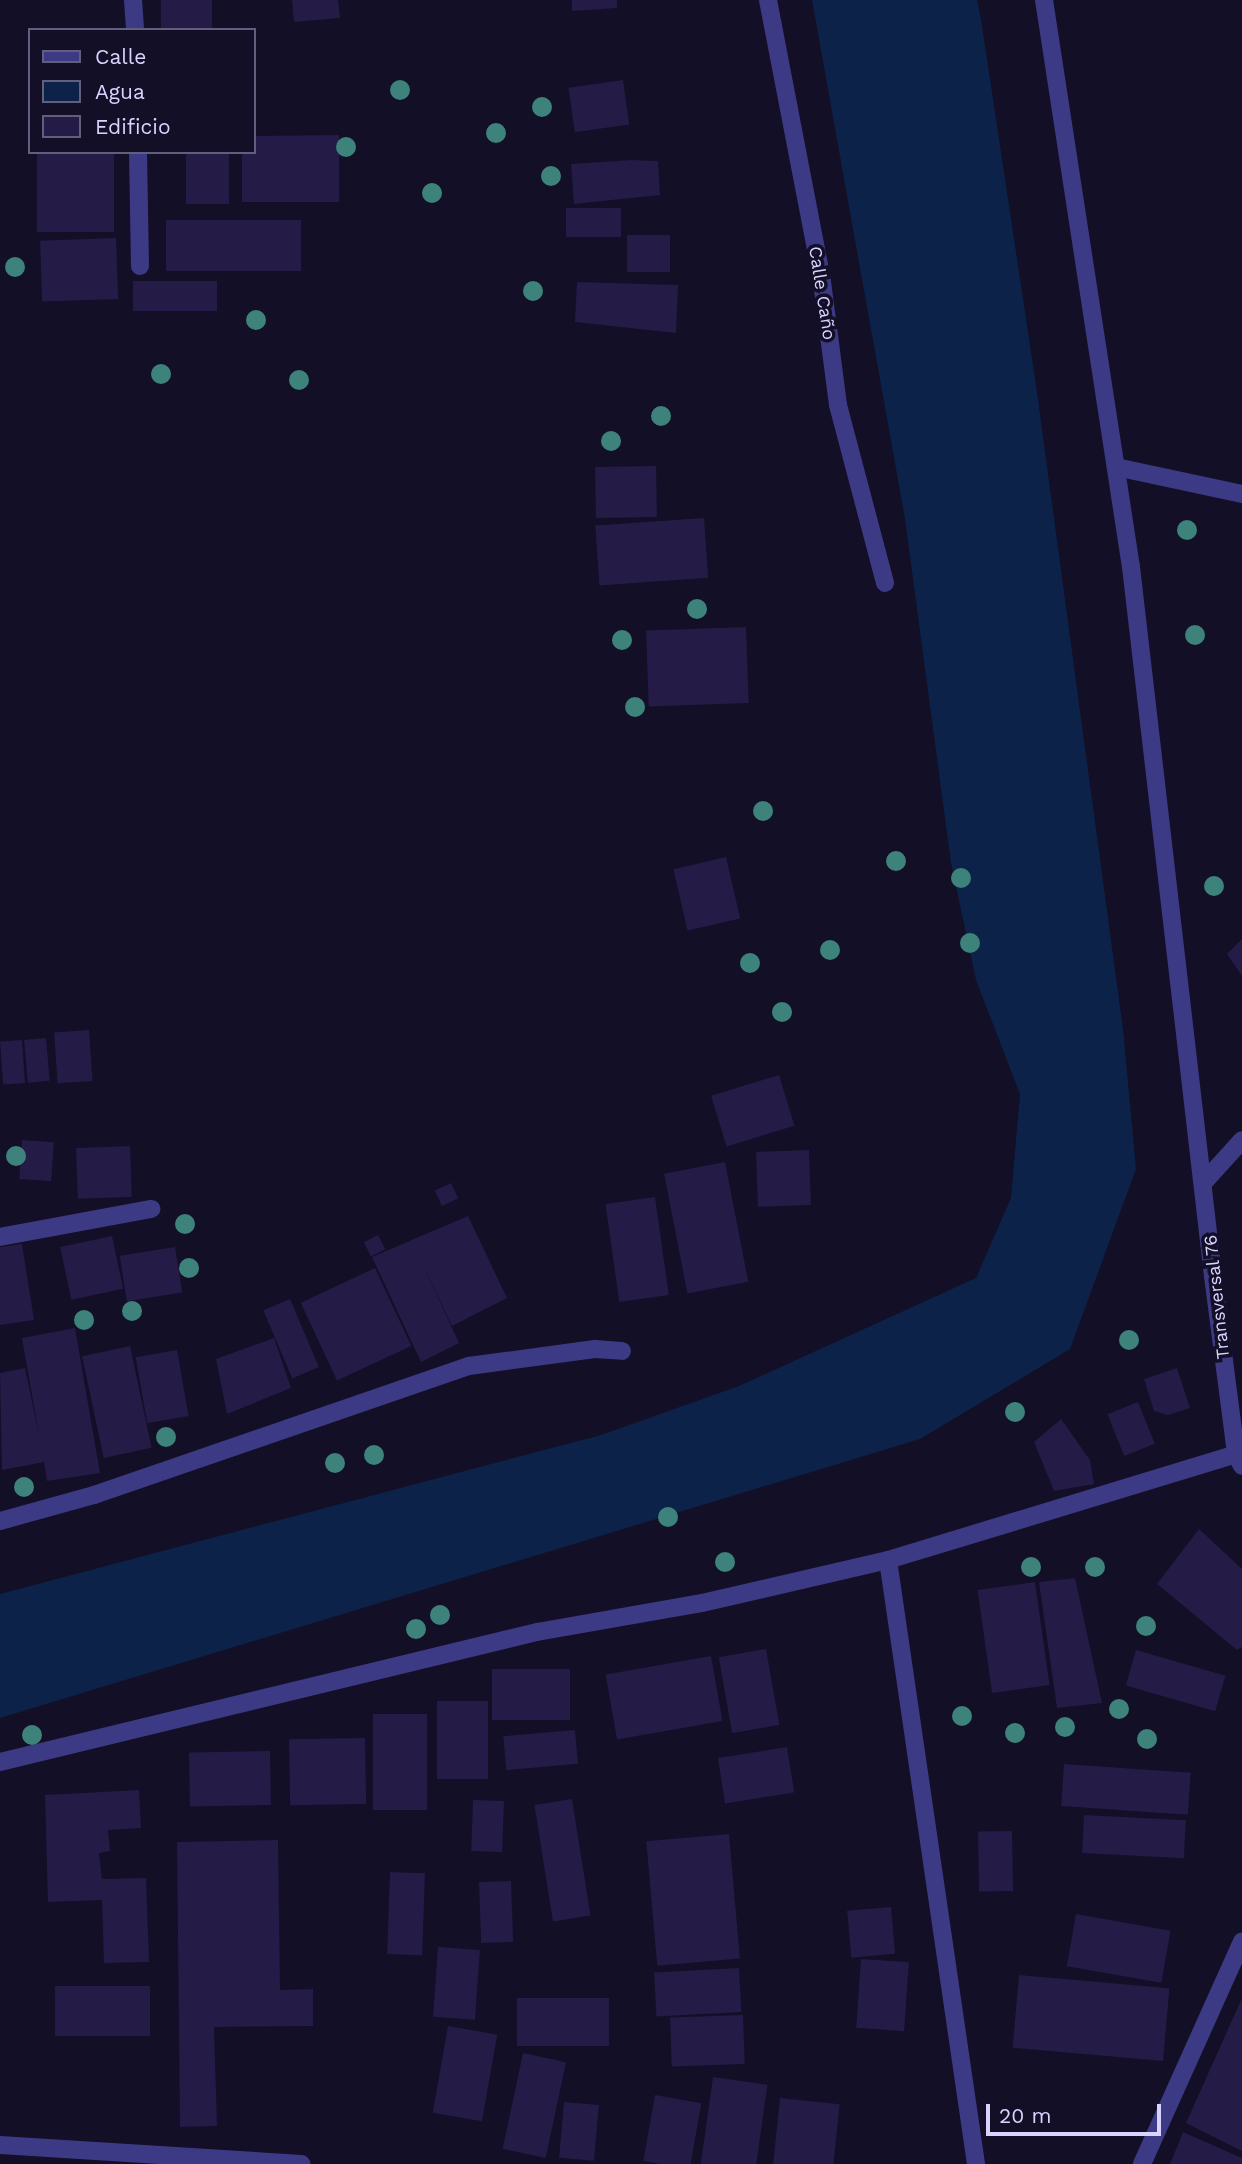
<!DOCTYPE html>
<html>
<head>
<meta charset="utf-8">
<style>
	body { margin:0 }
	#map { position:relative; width:1242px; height:2164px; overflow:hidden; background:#130f26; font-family:"Work Sans",sans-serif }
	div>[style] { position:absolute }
	.water>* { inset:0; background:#0c2248 }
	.building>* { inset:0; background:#241b47; transform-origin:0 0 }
	.minor>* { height:18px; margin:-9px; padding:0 9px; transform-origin:9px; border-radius:9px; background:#3d3a85 }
	.trees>* { width:20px; height:20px; margin:-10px; border-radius:50%; background:#3d827b }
	span { translate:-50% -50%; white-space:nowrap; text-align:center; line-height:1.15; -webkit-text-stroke:7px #130f26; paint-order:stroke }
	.street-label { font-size:18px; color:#d9d4ff }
	.legend { position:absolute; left:28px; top:28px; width:228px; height:126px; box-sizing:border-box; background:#130f26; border:2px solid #625e7d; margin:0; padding:9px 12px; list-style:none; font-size:21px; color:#d9d4ff }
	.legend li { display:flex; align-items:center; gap:14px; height:35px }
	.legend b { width:35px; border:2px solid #625e7d }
	.scale { position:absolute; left:986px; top:2104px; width:175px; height:32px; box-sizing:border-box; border:4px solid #d9d4ff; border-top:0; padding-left:9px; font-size:21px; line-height:24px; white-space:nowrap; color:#d9d4ff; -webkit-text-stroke:5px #130f26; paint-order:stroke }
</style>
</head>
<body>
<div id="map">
	<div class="water">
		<div style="clip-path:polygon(812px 0,977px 0,981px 19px,1036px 385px,1123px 1029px,1136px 1169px,1070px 1349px,920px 1439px,0 1718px,0 1594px,601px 1435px,739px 1386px,976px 1278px,1011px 1198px,1020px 1094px,976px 980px,951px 863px,905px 519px)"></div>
	</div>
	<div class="building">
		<div style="left:161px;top:0;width:51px;height:30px"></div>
		<div style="clip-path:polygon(292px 0,338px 0,340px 18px,294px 22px)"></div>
		<div style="clip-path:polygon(572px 0,617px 0,617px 8px,572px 11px)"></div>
		<div style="left:623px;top:80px;width:45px;height:55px;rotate:82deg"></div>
		<div style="clip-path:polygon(339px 135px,339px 202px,242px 202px,242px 152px,254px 152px,254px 136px)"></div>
		<div style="left:37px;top:152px;width:77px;height:80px"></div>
		<div style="left:186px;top:152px;width:43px;height:52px"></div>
		<div style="clip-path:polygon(631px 160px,658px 161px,660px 195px,574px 204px,571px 164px)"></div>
		<div style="left:566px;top:208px;width:55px;height:29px"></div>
		<div style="left:166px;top:220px;width:135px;height:51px"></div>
		<div style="left:627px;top:235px;width:43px;height:37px"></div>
		<div style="left:116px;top:238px;width:61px;height:76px;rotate:88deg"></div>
		<div style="left:133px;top:281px;width:84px;height:30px"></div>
		<div style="clip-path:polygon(577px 282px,678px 285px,676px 333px,575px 322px)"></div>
		<div style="left:656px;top:466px;width:51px;height:61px;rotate:89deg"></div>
		<div style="left:704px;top:518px;width:60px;height:109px;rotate:86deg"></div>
		<div style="left:746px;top:627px;width:76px;height:100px;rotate:88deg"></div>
		<div style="left:726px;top:857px;width:63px;height:54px;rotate:77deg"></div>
		<div style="clip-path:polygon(1242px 939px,1242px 976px,1227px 954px)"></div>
		<div style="left:89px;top:1030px;width:51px;height:35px;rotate:86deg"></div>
		<div style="left:46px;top:1038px;width:43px;height:22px;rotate:85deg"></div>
		<div style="left:22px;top:1040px;width:43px;height:22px;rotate:86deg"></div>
		<div style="left:779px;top:1075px;width:53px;height:71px;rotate:73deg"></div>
		<div style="left:22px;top:1140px;width:32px;height:39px;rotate:4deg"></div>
		<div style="left:130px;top:1146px;width:51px;height:54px;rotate:88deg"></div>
		<div style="left:809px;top:1150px;width:55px;height:53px;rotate:88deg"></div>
		<div style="left:725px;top:1162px;width:122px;height:62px;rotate:79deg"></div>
		<div style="left:451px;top:1183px;width:17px;height:18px;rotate:65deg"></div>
		<div style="left:655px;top:1197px;width:99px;height:50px;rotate:82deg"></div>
		<div style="clip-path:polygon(468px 1216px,507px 1298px,452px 1326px,422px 1263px,459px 1343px,421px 1362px,372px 1257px)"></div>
		<div style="left:378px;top:1235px;width:16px;height:16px;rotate:63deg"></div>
		<div style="left:112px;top:1236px;width:54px;height:53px;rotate:78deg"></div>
		<div style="clip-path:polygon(22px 1244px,34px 1320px,0 1325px,0 1247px)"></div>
		<div style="left:175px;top:1247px;width:46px;height:56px;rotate:81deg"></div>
		<div style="left:375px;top:1268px;width:86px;height:82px;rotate:65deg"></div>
		<div style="left:290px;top:1299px;width:74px;height:29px;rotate:67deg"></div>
		<div style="clip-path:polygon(75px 1328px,100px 1473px,47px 1481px,44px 1462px,2px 1470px,0 1373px,25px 1368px,39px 1435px,22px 1338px)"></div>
		<div style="clip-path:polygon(274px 1338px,291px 1388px,227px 1414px,216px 1359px)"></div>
		<div style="left:130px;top:1346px;width:104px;height:49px;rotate:78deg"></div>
		<div style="left:177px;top:1350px;width:67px;height:42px;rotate:80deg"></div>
		<div style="clip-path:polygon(1177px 1368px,1190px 1408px,1168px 1415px,1154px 1411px,1144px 1379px)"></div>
		<div style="left:1138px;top:1402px;width:45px;height:33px;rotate:68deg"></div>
		<div style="clip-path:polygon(1061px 1419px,1090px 1460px,1094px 1484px,1054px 1491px,1034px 1442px)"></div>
		<div style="clip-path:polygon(1199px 1529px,1242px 1569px,1242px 1647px,1237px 1650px,1157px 1584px)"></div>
		<div style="clip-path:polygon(1075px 1578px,1102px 1703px,1057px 1708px,1039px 1582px)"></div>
		<div style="left:1035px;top:1582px;width:104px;height:58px;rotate:82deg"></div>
		<div style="left:766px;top:1649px;width:77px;height:48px;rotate:80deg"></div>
		<div style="left:1136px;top:1650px;width:93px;height:37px;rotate:16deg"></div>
		<div style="left:711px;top:1656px;width:66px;height:107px;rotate:80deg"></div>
		<div style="left:570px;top:1669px;width:51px;height:78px;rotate:90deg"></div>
		<div style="left:437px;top:1701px;width:51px;height:78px"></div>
		<div style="left:373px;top:1714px;width:54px;height:96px"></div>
		<div style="left:575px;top:1730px;width:34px;height:72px;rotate:85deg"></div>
		<div style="left:365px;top:1738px;width:66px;height:76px;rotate:89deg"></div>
		<div style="left:787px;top:1747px;width:46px;height:70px;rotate:81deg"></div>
		<div style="left:270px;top:1751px;width:54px;height:81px;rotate:89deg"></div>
		<div style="left:1064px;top:1764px;width:127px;height:42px;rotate:4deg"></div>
		<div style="clip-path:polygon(139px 1790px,141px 1828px,108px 1830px,110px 1851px,99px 1853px,102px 1879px,146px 1878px,149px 1962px,104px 1963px,102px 1900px,48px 1902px,45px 1795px)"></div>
		<div style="left:572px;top:1799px;width:118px;height:38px;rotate:81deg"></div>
		<div style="left:473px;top:1800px;width:31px;height:51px;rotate:2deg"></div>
		<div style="left:1084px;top:1815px;width:102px;height:38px;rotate:3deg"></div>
		<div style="left:1012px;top:1831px;width:60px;height:34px;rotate:89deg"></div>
		<div style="left:729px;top:1834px;width:125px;height:83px;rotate:85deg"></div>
		<div style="clip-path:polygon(278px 1840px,280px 1990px,313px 1989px,313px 2026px,214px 2027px,217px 2126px,180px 2127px,177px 1842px)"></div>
		<div style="left:390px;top:1872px;width:35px;height:82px;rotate:2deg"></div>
		<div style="left:511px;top:1881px;width:61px;height:32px;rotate:88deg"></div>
		<div style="left:891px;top:1907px;width:47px;height:44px;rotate:85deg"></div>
		<div style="left:1076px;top:1914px;width:96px;height:53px;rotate:10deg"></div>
		<div style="left:438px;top:1947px;width:42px;height:70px;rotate:4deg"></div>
		<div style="left:861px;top:1959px;width:48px;height:69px;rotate:4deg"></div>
		<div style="left:739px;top:1968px;width:44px;height:85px;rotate:87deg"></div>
		<div style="left:1019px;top:1975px;width:151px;height:73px;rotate:5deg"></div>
		<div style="left:55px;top:1986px;width:95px;height:50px"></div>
		<div style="left:517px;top:1998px;width:92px;height:48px"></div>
		<div style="clip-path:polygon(1242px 1998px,1242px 2151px,1186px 2123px)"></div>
		<div style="left:743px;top:2015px;width:49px;height:73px;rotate:88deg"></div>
		<div style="left:448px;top:2026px;width:50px;height:88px;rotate:10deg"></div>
		<div style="left:523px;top:2053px;width:44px;height:98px;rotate:12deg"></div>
		<div style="left:713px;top:2077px;width:55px;height:88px;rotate:8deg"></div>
		<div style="left:655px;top:2095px;width:47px;height:67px;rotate:10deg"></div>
		<div style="left:780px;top:2098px;width:60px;height:66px;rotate:6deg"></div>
		<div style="left:564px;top:2102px;width:35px;height:56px;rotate:5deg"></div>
		<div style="clip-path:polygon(1183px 2132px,1242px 2158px,1242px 2164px,1170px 2164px)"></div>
	</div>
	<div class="minor">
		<div style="left:133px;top:0;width:30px;rotate:86deg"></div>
		<div style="left:768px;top:0;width:279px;rotate:79.1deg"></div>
		<div style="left:821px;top:274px;width:132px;rotate:82.6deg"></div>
		<div style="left:838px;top:405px;width:184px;rotate:75.2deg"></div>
		<div style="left:1044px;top:0;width:574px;rotate:81.28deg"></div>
		<div style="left:1131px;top:567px;width:714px;rotate:83.4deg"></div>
		<div style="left:1213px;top:1276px;width:179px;rotate:82.6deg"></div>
		<div style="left:1236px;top:1454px;width:13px;rotate:63deg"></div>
		<div style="left:138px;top:152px;width:114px;rotate:89deg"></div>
		<div style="left:1116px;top:467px;width:129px;rotate:12.1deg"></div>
		<div style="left:1205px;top:1181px;width:55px;rotate:-47.9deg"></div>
		<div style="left:0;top:1237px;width:154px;rotate:-10.5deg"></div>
		<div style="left:0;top:1521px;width:98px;rotate:-15.5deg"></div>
		<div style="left:94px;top:1495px;width:397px;rotate:-19deg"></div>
		<div style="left:469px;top:1366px;width:127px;rotate:-7.7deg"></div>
		<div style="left:595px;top:1349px;width:27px;rotate:4deg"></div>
		<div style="left:888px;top:1560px;width:610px;rotate:81.71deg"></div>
		<div style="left:0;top:1762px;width:553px;rotate:-13.61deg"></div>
		<div style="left:537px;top:1632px;width:168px;rotate:-10deg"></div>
		<div style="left:702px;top:1603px;width:191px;rotate:-13deg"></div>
		<div style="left:888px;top:1560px;width:364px;rotate:-16.9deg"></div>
		<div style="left:0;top:2145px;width:302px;rotate:3.6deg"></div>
		<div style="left:1142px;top:2164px;width:244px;rotate:-65.8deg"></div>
	</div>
	<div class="trees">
		<div style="left:400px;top:90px"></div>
		<div style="left:542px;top:107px"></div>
		<div style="left:496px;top:133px"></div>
		<div style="left:346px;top:147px"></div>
		<div style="left:551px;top:176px"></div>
		<div style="left:432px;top:193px"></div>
		<div style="left:15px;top:267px"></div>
		<div style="left:533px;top:291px"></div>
		<div style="left:256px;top:320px"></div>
		<div style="left:161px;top:374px"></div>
		<div style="left:299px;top:380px"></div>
		<div style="left:661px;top:416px"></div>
		<div style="left:611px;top:441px"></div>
		<div style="left:1187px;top:530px"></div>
		<div style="left:697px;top:609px"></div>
		<div style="left:1195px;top:635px"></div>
		<div style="left:622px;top:640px"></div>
		<div style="left:635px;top:707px"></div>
		<div style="left:763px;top:811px"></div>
		<div style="left:896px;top:861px"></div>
		<div style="left:961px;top:878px"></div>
		<div style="left:1214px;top:886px"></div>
		<div style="left:970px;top:943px"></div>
		<div style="left:830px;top:950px"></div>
		<div style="left:750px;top:963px"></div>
		<div style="left:782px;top:1012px"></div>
		<div style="left:16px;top:1156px"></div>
		<div style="left:185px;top:1224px"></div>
		<div style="left:189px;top:1268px"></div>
		<div style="left:132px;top:1311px"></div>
		<div style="left:84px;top:1320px"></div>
		<div style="left:1129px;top:1340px"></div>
		<div style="left:1015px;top:1412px"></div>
		<div style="left:166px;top:1437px"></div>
		<div style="left:374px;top:1455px"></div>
		<div style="left:335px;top:1463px"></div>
		<div style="left:24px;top:1487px"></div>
		<div style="left:668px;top:1517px"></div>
		<div style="left:725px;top:1562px"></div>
		<div style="left:1031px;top:1567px"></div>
		<div style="left:1095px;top:1567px"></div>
		<div style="left:440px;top:1615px"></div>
		<div style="left:1146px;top:1626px"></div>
		<div style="left:416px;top:1629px"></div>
		<div style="left:1119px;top:1709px"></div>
		<div style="left:962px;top:1716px"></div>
		<div style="left:1065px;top:1727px"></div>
		<div style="left:1015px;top:1733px"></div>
		<div style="left:32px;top:1735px"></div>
		<div style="left:1147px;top:1739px"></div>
	</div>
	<div class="street-label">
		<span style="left:822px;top:293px;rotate:81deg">Calle Caño</span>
		<span style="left:1217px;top:1297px;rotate:-96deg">Transversal 76</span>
	</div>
	<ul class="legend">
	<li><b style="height:9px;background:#3d3a85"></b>Calle</li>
	<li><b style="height:19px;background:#0c2248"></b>Agua</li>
	<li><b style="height:19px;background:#241b47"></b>Edificio</li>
	</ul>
	<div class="scale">20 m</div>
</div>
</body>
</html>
